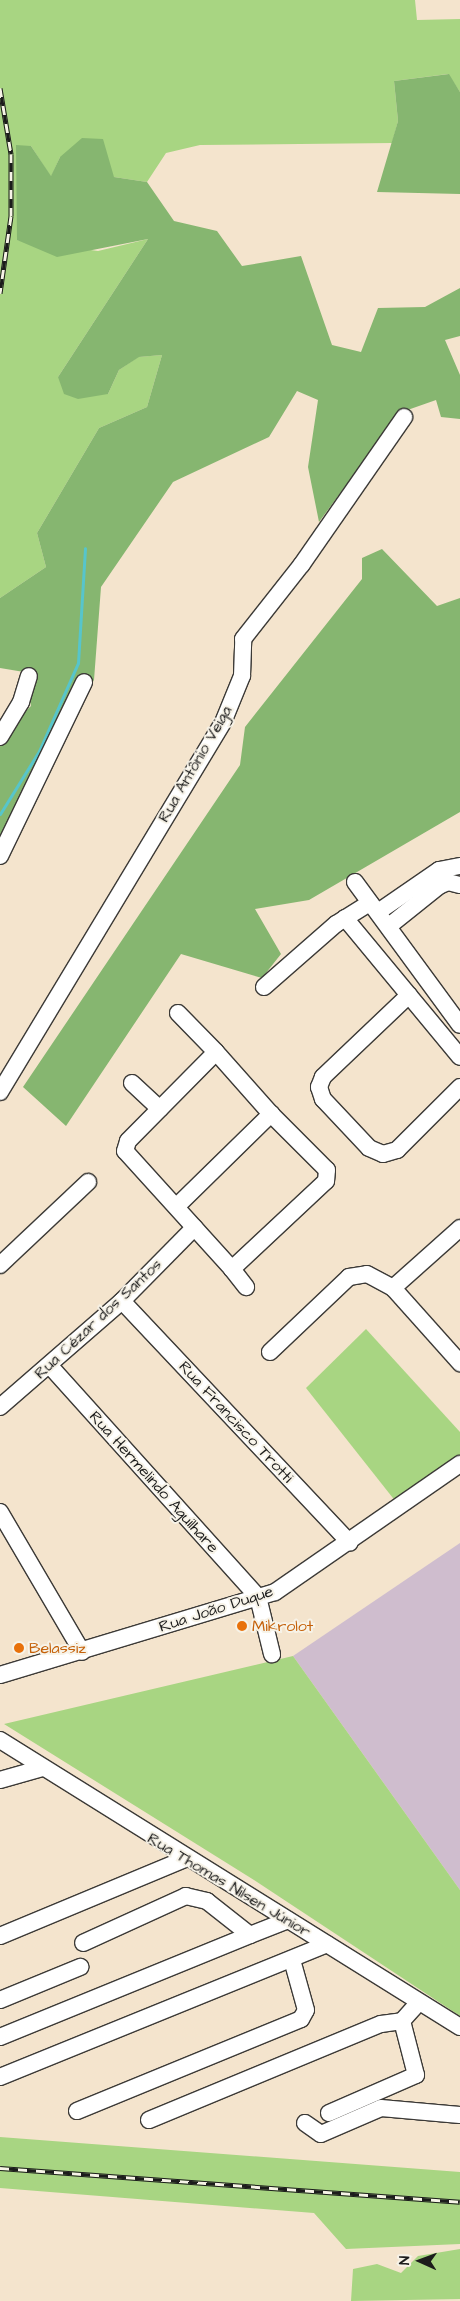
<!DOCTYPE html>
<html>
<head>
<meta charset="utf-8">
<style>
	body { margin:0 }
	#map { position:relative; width:460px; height:2301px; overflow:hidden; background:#f4e4cd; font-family:"Architects Daughter",sans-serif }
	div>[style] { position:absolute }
	.industrial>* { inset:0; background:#cfbdce }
	.green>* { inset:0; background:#a8d582 }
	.forest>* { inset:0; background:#86b670 }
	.stream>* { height:3px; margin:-1.5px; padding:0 1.5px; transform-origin:1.5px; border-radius:1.5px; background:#57c5cb }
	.roads { filter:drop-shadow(1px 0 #3c3a37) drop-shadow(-1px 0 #3c3a37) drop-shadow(0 1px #3c3a37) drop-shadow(0 -1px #3c3a37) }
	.minor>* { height:16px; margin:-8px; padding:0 8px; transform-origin:8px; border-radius:8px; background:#fff }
	.rail>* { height:5px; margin-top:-2.5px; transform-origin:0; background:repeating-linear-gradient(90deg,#f7f3e8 0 9px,#1c1c1c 0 18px); box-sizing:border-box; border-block:1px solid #1c1c1c }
	.dots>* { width:14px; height:14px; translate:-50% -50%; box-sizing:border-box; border:2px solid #f7f3e8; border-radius:50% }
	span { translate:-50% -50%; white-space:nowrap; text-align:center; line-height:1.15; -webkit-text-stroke:4px #f7f3e8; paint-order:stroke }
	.street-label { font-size:16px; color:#1c1c1c }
	.food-label { font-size:16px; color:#c56008 }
	.left { translate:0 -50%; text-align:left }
	.north { position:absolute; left:395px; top:2236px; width:50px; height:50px; -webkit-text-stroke:4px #f7f3e8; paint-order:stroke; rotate:272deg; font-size:14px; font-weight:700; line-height:20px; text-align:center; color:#1c1c1c }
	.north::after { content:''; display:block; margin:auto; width:18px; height:22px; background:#1c1c1c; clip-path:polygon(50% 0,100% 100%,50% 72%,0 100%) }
</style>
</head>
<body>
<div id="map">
	<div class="industrial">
		<div style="clip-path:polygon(460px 1543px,460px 1890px,293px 1656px)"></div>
	</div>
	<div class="green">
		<div style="clip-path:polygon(0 0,415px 0,417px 20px,460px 19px,460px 92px,448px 74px,394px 81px,398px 121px,392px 143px,200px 145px,166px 153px,147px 182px,114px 177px,60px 157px,51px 177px,31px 146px,17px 209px,17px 240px,98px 251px,148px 239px,58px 377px,108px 394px,119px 370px,138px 357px,162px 355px,147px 407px,99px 428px,37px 533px,46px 567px,0 598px)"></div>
		<div style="clip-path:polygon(366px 1329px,460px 1432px,460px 1458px,400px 1507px,306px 1388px)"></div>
		<div style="clip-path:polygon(293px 1656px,460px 1890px,460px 2016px,254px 1880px,4px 1724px)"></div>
		<div style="clip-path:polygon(0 2137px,460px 2172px,460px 2244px,346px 2249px,314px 2213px,0 2188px)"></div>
		<div style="clip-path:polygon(460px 2249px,460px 2299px,351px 2301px,353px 2269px,377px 2264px,401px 2273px,418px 2256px)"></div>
	</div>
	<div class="forest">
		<div style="clip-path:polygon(449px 74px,460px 92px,460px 194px,377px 192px,398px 121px,394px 81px)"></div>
		<div style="clip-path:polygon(82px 138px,103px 139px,114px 177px,147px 182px,174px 221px,217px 231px,242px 266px,301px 256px,332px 345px,361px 352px,378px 308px,425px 307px,460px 288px,460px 336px,445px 340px,460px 375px,460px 419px,441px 417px,436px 400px,399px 413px,319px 522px,308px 467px,318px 400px,297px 391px,269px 437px,173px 482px,101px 587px,94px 680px,0 843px,0 736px,31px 706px,24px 672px,0 668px,0 598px,46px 567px,37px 533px,99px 428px,147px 407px,162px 355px,139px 357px,119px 370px,108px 394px,78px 399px,64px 394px,58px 377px,148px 239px,57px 257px,17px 240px,16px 145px,31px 146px,51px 176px,60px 157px)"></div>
		<div style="clip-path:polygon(382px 549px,437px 606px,460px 598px,460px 812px,309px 900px,255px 909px,281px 954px,262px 978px,181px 954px,66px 1126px,23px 1087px,240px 765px,245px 727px,362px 579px,362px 558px)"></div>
	</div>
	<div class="stream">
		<div style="left:0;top:814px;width:74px;rotate:-58.2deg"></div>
		<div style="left:39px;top:751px;width:96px;rotate:-66.1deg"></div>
		<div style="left:78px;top:663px;width:115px;rotate:-86.5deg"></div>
	</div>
	<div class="roads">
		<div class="minor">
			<div style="left:0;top:737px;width:41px;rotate:-59deg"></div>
			<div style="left:21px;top:702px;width:27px;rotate:-73deg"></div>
			<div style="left:0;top:856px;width:193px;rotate:-64.2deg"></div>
			<div style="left:355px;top:882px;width:177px;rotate:53.7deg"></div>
			<div style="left:378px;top:912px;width:74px;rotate:-34.5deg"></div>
			<div style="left:439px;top:870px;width:21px;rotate:-11deg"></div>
			<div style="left:345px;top:918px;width:180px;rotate:50.4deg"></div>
			<div style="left:389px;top:926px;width:64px;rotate:-38.7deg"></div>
			<div style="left:439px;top:886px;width:10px;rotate:-24deg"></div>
			<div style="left:448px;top:882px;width:12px;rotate:14deg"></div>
			<div style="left:264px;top:987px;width:96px;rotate:-41.2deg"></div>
			<div style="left:336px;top:924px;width:40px;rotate:-32deg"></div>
			<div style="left:409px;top:995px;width:119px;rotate:136.4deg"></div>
			<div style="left:323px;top:1077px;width:11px;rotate:112deg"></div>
			<div style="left:319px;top:1087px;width:13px;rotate:72deg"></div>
			<div style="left:323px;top:1099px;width:67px;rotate:46.8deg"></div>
			<div style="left:369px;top:1148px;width:15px;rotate:23deg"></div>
			<div style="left:383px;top:1154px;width:15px;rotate:-16deg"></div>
			<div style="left:397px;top:1150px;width:89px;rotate:-45deg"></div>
			<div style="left:178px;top:1013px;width:54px;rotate:45.7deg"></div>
			<div style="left:216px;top:1052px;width:83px;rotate:48.4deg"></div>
			<div style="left:271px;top:1114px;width:79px;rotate:45deg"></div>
			<div style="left:327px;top:1170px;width:11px;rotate:95deg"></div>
			<div style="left:326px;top:1181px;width:129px;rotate:136.9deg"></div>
			<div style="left:232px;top:1269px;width:159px;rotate:-132.2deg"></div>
			<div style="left:125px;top:1151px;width:10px;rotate:-73deg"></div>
			<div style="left:128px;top:1141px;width:125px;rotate:-45.3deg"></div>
			<div style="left:132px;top:1083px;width:38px;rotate:43deg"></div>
			<div style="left:0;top:1092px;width:434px;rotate:-58.9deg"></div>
			<div style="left:224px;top:720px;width:48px;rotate:-67.8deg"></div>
			<div style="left:242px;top:676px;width:37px;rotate:-88deg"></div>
			<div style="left:243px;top:639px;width:95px;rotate:-51.8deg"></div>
			<div style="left:302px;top:564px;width:179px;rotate:-55.2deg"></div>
			<div style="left:177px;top:1206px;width:132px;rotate:-44.4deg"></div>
			<div style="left:0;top:1265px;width:121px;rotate:-43.3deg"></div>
			<div style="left:232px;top:1269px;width:23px;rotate:52deg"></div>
			<div style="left:393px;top:1288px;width:90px;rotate:-41.8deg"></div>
			<div style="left:122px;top:1301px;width:332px;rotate:46.7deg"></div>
			<div style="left:270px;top:1352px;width:109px;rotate:-43.5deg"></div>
			<div style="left:349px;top:1277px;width:18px;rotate:-9deg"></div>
			<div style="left:367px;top:1274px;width:30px;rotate:28deg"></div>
			<div style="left:393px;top:1288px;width:101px;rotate:48.2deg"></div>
			<div style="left:50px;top:1366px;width:311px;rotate:48deg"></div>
			<div style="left:258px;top:1597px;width:59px;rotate:76.2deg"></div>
			<div style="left:0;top:1407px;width:162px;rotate:-41deg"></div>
			<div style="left:122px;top:1301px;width:103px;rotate:-45.4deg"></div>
			<div style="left:0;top:1512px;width:162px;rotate:59.6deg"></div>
			<div style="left:0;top:1675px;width:287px;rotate:-16.8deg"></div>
			<div style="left:275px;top:1592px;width:225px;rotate:-34.7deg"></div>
			<div style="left:0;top:1740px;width:542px;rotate:31.96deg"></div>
			<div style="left:0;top:1780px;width:44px;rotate:-15.9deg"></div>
			<div style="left:250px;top:1935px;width:41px;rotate:-21.5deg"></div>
			<div style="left:0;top:1936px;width:200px;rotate:-22.6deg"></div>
			<div style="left:0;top:2000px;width:87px;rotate:-22.4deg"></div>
			<div style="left:0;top:2037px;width:270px;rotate:-22.2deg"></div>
			<div style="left:250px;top:1935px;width:55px;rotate:-141.7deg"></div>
			<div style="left:207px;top:1901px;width:22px;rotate:-167deg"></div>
			<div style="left:186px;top:1896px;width:113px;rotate:155.5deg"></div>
			<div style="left:0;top:2077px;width:353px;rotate:-22.1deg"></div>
			<div style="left:77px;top:2111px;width:242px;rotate:-22.3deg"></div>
			<div style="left:301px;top:2019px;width:10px;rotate:-61deg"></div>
			<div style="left:306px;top:2010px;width:52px;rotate:-105.6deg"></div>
			<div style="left:329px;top:2113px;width:95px;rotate:-23.6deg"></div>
			<div style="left:416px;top:2075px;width:56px;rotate:-104.5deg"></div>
			<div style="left:149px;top:2120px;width:251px;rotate:-22.5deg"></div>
			<div style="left:381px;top:2024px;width:21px;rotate:-8deg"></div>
			<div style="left:402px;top:2021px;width:25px;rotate:-48deg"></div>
			<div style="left:305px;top:2123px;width:19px;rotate:35deg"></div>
			<div style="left:321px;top:2134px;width:65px;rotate:-23.4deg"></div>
			<div style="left:381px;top:2108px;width:79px;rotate:5.1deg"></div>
		</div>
	</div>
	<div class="rail">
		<div style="left:0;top:88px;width:67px;rotate:80.5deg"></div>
		<div style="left:11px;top:154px;width:62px;rotate:90deg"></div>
		<div style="left:11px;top:216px;width:78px;rotate:98.1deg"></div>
		<div style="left:0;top:2168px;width:461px;rotate:4.2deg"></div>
	</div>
	<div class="dots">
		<div style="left:242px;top:1626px;background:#e8710a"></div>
		<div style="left:19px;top:1648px;background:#e8710a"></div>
	</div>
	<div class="street-label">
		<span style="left:195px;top:764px;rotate:-60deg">Rua Antônio Veiga</span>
		<span style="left:98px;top:1319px;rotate:-43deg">Rua Cézar dos Santos</span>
		<span style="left:236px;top:1422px;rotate:47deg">Rua Francisco Trotti</span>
		<span style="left:154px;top:1482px;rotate:48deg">Rua Hermelindo Aguilhare</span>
		<span style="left:216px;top:1609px;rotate:-18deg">Rua João Duque</span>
		<span style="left:229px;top:1885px;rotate:31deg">Rua Thomas Nilsen Júnior</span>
	</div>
	<div class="food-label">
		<span class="left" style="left:252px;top:1626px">Mikrolot</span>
		<span class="left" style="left:29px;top:1648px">Belassiz</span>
	</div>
	<div class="north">N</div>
</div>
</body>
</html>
